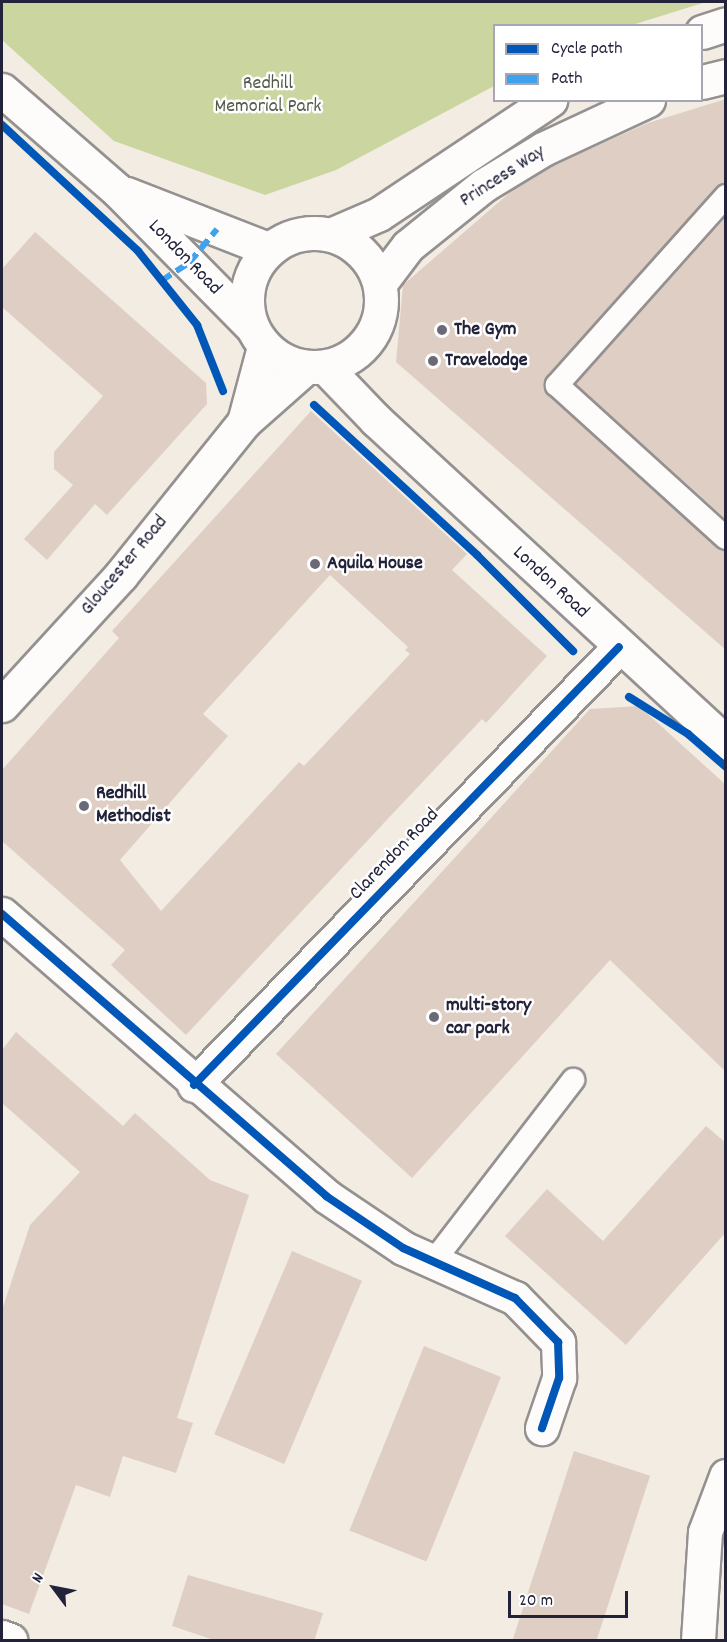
<!DOCTYPE html>
<html>
<head>
<meta charset="utf-8">
<style>
	body { margin:0 }
	#map { position:relative; width:727px; height:1642px; overflow:hidden; background:#f3ece3; font-family:Dekko,sans-serif }
	div>[style] { position:absolute }
	.green>* { inset:0; background:#cbd59f }
	.building>* { inset:0; background:#dfcec4; transform-origin:0 0 }
	.roads { filter:drop-shadow(2px 0 #949190) drop-shadow(-2px 0 #949190) drop-shadow(0 2px #949190) drop-shadow(0 -2px #949190) }
	.lane>* { height:22px; margin:-11px; padding:0 11px; transform-origin:11px; border-radius:11px; background:#fdfcfb }
	.street>* { height:33px; margin:-16.5px; padding:0 16.5px; transform-origin:16.5px; border-radius:16.5px; background:#fdfcfb }
	.primary>* { height:33px; margin:-16.5px; padding:0 16.5px; transform-origin:16.5px; border-radius:16.5px; background:#fdfcfb }
	.primary>.ring { margin:-16.5px; padding:0; box-sizing:content-box; background:none; border:33px solid #fdfcfb; border-radius:50% }
	.quiet>* { height:6px; margin-top:-3px; transform-origin:0; background:repeating-linear-gradient(90deg,#3ea2ec 0 12px,transparent 0 18px) }
	.cycleway>* { height:8px; margin:-4px; padding:0 4px; transform-origin:4px; border-radius:4px; background:#0057b8 }
	.dots>* { width:16px; height:16px; translate:-50% -50%; box-sizing:border-box; border:3px solid #fff; border-radius:50% }
	span { translate:-50% -50%; white-space:nowrap; text-align:center; line-height:1.15; -webkit-text-stroke:5px #fff; paint-order:stroke }
	.park-label { font-size:20px; color:#525a4a }
	.street-label { font-size:20px; color:#22223b }
	.poi-label { font-size:20px; color:#22223b; font-weight:700 }
	.left { translate:0 -50%; text-align:left }
	.frame { position:absolute; inset:0; border:3px solid #22223b; pointer-events:none }
	.legend { position:absolute; left:493px; top:24px; width:210px; height:78px; box-sizing:border-box; background:#fff; border:2px solid #a7a7b1; margin:0; padding:8px 10px; list-style:none; font-size:18px; color:#22223b }
	.legend li { display:flex; align-items:center; gap:12px; height:30px }
	.legend b { width:30px; border:2px solid #a7a7b1 }
	.north { position:absolute; left:24px; top:1558px; width:60px; height:60px; -webkit-text-stroke:4px #fff; paint-order:stroke; rotate:302deg; font-size:16px; font-weight:700; line-height:24px; text-align:center; color:#22223b }
	.north::after { content:''; display:block; margin:auto; width:21px; height:27px; background:#22223b; clip-path:polygon(50% 0,100% 100%,50% 72%,0 100%) }
	.scale { position:absolute; left:508px; top:1591px; width:120px; height:27px; box-sizing:border-box; border:3px solid #22223b; border-top:0; padding-left:8px; font-size:18px; line-height:21px; white-space:nowrap; color:#22223b; -webkit-text-stroke:4px #fff; paint-order:stroke }
</style>
</head>
<body>
<div id="map">
	<div class="green">
		<div style="clip-path:polygon(2px 2px,706px 2px,632px 25px,494px 26px,494px 86px,336px 170px,265px 195px,114px 141px,2px 40px)"></div>
	</div>
	<div class="building">
		<div style="clip-path:polygon(726px 99px,726px 183px,716px 187px,544px 383px,548px 395px,717px 548px,726px 551px,726px 650px,396px 362px,403px 285px,514px 189px,545px 169px,648px 123px)"></div>
		<div style="clip-path:polygon(726px 217px,726px 519px,576px 384px)"></div>
		<div style="clip-path:polygon(35px 232px,206px 383px,207px 404px,107px 515px,95px 504px,47px 560px,24px 539px,73px 485px,54px 469px,54px 452px,103px 396px,2px 307px,2px 269px)"></div>
		<div style="clip-path:polygon(evenodd,311px 411px,467px 554px,452px 570px,547px 656px,486px 723px,482px 719px,383px 824px,186px 1035px,111px 965px,125px 950px,2px 841px,2px 770px,119px 638px,112px 631px,311px 411px,330px 575px,408px 647px,405px 650px,410px 654px,304px 766px,299px 762px,161px 911px,120px 860px,228px 736px,203px 714px,330px 575px)"></div>
		<div style="clip-path:polygon(639px 706px,726px 785px,726px 1072px,610px 960px,412px 1178px,276px 1054px,590px 709px)"></div>
		<div style="clip-path:polygon(16px 1032px,123px 1126px,135px 1113px,210px 1180px,249px 1195px,177px 1418px,193px 1423px,176px 1473px,123px 1456px,110px 1497px,76px 1485px,29px 1614px,2px 1604px,2px 1310px,30px 1225px,80px 1172px,2px 1103px,2px 1050px)"></div>
		<div style="clip-path:polygon(706px 1126px,726px 1143px,726px 1232px,626px 1345px,505px 1236px,547px 1189px,603px 1241px)"></div>
		<div style="left:292px;top:1251px;width:76px;height:199px;rotate:23deg"></div>
		<div style="left:424px;top:1346px;width:83px;height:199px;rotate:22deg"></div>
		<div style="left:574px;top:1451px;width:80px;height:200px;rotate:18deg"></div>
		<div style="clip-path:polygon(188px 1575px,323px 1613px,314px 1641px,217px 1641px,172px 1626px)"></div>
	</div>
	<div class="roads">
		<div class="lane">
			<div style="left:726px;top:196px;width:254px;rotate:131.8deg"></div>
			<div style="left:557px;top:385px;width:228px;rotate:42.2deg"></div>
			<div style="left:433px;top:1262px;width:230px;rotate:-52.4deg"></div>
		</div>
		<div class="street">
			<div style="left:244px;top:422px;width:78px;rotate:-75.1deg"></div>
			<div style="left:2px;top:705px;width:176px;rotate:-47.5deg"></div>
			<div style="left:121px;top:575px;width:196px;rotate:-51.2deg"></div>
			<div style="left:244px;top:422px;width:81px;rotate:-41.5deg"></div>
			<div style="left:2px;top:914px;width:430px;rotate:41deg"></div>
			<div style="left:326px;top:1196px;width:93px;rotate:34deg"></div>
			<div style="left:403px;top:1248px;width:123px;rotate:24.1deg"></div>
			<div style="left:515px;top:1298px;width:62px;rotate:45.7deg"></div>
			<div style="left:558px;top:1342px;width:36px;rotate:88deg"></div>
			<div style="left:559px;top:1378px;width:53px;rotate:108.8deg"></div>
			<div style="left:194px;top:1085px;width:610px;rotate:-45.86deg"></div>
			<div style="left:2px;top:1637px;width:9px;rotate:21deg"></div>
		</div>
		<div class="primary">
			<div style="left:702px;top:32px;width:25px;rotate:-18deg"></div>
			<div style="left:702px;top:82px;width:25px;rotate:-14deg"></div>
			<div style="left:2px;top:90px;width:152px;rotate:41deg"></div>
			<div style="left:117px;top:190px;width:192px;rotate:45.4deg"></div>
			<div style="left:127px;top:194px;width:151px;rotate:21.3deg"></div>
			<div class="ring" style="left:247px;top:233px;width:101px;height:101px"></div>
			<div style="left:333px;top:234px;width:50px;rotate:-23.5deg"></div>
			<div style="left:379px;top:214px;width:206px;rotate:-33.7deg"></div>
			<div style="left:380px;top:283px;width:46px;rotate:-52.9deg"></div>
			<div style="left:408px;top:246px;width:97px;rotate:-38.8deg"></div>
			<div style="left:484px;top:185px;width:69px;rotate:-31.4deg"></div>
			<div style="left:543px;top:149px;width:116px;rotate:-25deg"></div>
			<div style="left:325px;top:367px;width:74px;rotate:46.1deg"></div>
			<div style="left:376px;top:420px;width:476px;rotate:42.7deg"></div>
			<div style="left:698px;top:1640px;width:108px;rotate:-86.3deg"></div>
			<div style="left:705px;top:1532px;width:60px;rotate:-69.4deg"></div>
		</div>
	</div>
	<div class="quiet">
		<div style="left:161px;top:281px;width:33px;rotate:-33deg"></div>
		<div style="left:189px;top:263px;width:44px;rotate:-50.5deg"></div>
	</div>
	<div class="cycleway">
		<div style="left:2px;top:125px;width:185px;rotate:42.8deg"></div>
		<div style="left:138px;top:251px;width:95px;rotate:51.4deg"></div>
		<div style="left:197px;top:325px;width:71px;rotate:68.5deg"></div>
		<div style="left:314px;top:405px;width:222px;rotate:42.6deg"></div>
		<div style="left:477px;top:555px;width:136px;rotate:45deg"></div>
		<div style="left:629px;top:697px;width:70px;rotate:32.1deg"></div>
		<div style="left:688px;top:734px;width:50px;rotate:41deg"></div>
		<div style="left:2px;top:914px;width:430px;rotate:41deg"></div>
		<div style="left:326px;top:1196px;width:93px;rotate:34deg"></div>
		<div style="left:403px;top:1248px;width:123px;rotate:24.1deg"></div>
		<div style="left:515px;top:1298px;width:62px;rotate:45.7deg"></div>
		<div style="left:558px;top:1342px;width:36px;rotate:88deg"></div>
		<div style="left:559px;top:1378px;width:53px;rotate:108.8deg"></div>
		<div style="left:194px;top:1085px;width:610px;rotate:-45.86deg"></div>
	</div>
	<div class="dots">
		<div style="left:442px;top:330px;background:#6b6976"></div>
		<div style="left:433px;top:361px;background:#6b6976"></div>
		<div style="left:315px;top:564px;background:#6b6976"></div>
		<div style="left:84px;top:806px;background:#6b6976"></div>
		<div style="left:434px;top:1017px;background:#6b6976"></div>
	</div>
	<div class="park-label">
		<span style="left:268px;top:96px">Redhill<br>Memorial Park</span>
	</div>
	<div class="street-label">
		<span style="left:503px;top:177px;rotate:-33deg">Princess Way</span>
		<span style="left:184px;top:258px;rotate:46deg">London Road</span>
		<span style="left:125px;top:566px;rotate:-50deg">Gloucester Road</span>
		<span style="left:550px;top:583px;rotate:43deg">London Road</span>
		<span style="left:395px;top:855px;rotate:-46deg">Clarendon Road</span>
	</div>
	<div class="poi-label">
		<span class="left" style="left:454px;top:330px">The Gym</span>
		<span class="left" style="left:445px;top:361px">Travelodge</span>
		<span class="left" style="left:327px;top:564px">Aquila House</span>
		<span class="left" style="left:96px;top:806px">Redhill<br>Methodist</span>
		<span class="left" style="left:446px;top:1018px">multi-story<br>car park</span>
	</div>
	<div class="frame"></div>
	<ul class="legend">
	<li><b style="height:8px;background:#0057b8"></b>Cycle path</li>
	<li><b style="height:8px;background:#3ea2ec"></b>Path</li>
	</ul>
	<div class="north">N</div>
	<div class="scale">20 m</div>
</div>
</body>
</html>
